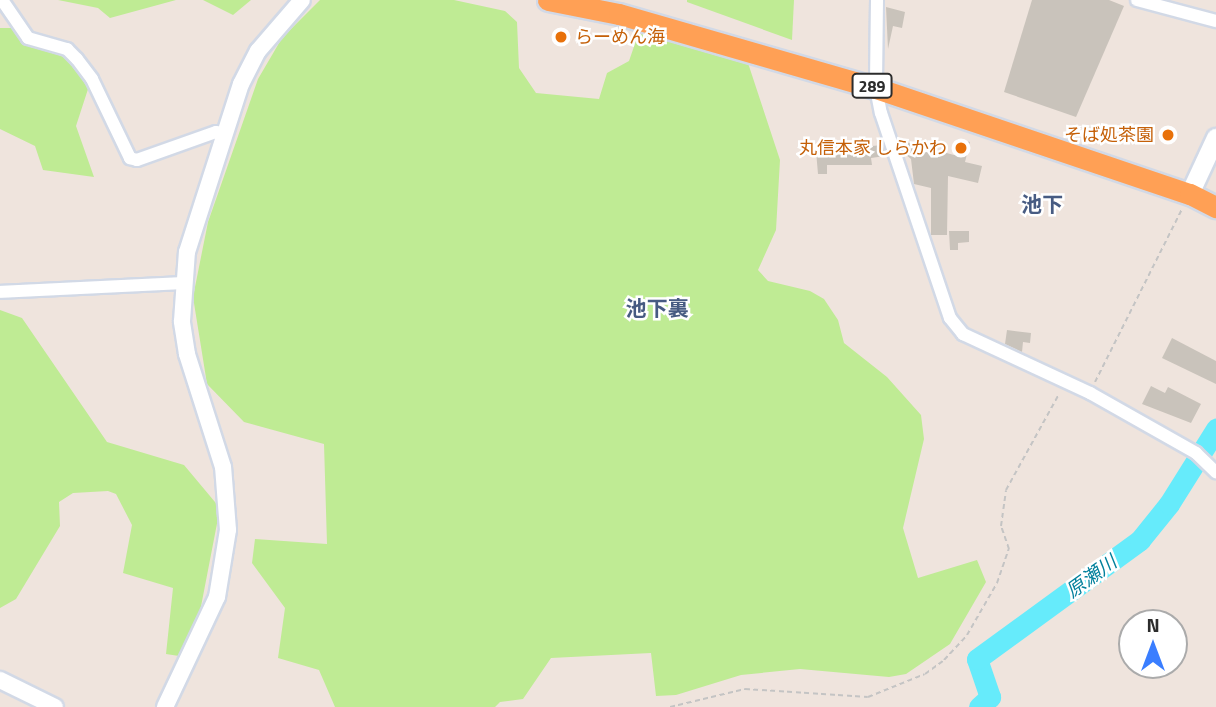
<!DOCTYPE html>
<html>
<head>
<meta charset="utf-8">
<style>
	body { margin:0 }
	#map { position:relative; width:1216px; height:707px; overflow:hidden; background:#efe4dd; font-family:"Titillium Web","Noto Sans JP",sans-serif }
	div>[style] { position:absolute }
	.green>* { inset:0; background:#bfeb94 }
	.river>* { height:21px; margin:-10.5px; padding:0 10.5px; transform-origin:10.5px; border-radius:10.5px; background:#66ebfb }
	.building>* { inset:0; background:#c9c3bb }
	.path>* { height:2px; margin-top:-1px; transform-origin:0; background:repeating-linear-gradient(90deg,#c4c4c4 0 5px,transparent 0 8.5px) }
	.roads { filter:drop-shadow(2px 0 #d2d9e6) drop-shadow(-2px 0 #d2d9e6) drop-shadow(0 2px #d2d9e6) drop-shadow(0 -2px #d2d9e6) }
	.minor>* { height:12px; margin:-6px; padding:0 6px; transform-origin:6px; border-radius:6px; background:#fff }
	.tertiary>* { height:16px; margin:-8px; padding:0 8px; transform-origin:8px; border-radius:8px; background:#fff }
	.secondary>* { height:18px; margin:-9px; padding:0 9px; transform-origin:9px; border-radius:9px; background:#fff }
	.trunk>* { height:21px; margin:-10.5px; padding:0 10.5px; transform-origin:10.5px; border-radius:10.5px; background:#ffa055 }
	.dots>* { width:19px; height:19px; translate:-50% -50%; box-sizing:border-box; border:4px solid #fff; border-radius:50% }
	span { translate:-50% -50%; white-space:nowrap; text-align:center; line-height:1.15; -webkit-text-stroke:5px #fff; paint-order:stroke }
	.shield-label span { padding:2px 5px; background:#fff; border:2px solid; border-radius:5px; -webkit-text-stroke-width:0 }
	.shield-label { font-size:16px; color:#2c2c2c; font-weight:700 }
	.food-label { font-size:18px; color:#c56008 }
	.left { translate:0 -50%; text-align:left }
	.right { translate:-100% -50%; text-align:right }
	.water-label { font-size:19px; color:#02809c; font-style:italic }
	.quarter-label { font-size:21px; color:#475b82; font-weight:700 }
	.north { position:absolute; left:1118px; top:609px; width:70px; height:70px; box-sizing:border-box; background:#fff; border:2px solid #ababab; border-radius:50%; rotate:0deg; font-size:19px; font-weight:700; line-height:28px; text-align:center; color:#2c2c2c }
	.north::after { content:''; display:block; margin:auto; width:24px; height:32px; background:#3a7eff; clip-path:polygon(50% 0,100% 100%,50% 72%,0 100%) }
</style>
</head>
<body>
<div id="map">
	<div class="green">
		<div style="clip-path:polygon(58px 0,176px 0,110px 18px,98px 8px)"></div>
		<div style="clip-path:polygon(203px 0,251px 0,233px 15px)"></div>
		<div style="clip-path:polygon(320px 0,454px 0,505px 11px,517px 22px,519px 68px,536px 93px,599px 99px,607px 73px,629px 61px,639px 32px,748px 63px,780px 160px,776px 230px,758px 270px,768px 281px,810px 291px,824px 299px,838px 320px,844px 343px,887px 377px,921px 415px,924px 439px,903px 528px,918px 578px,977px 560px,986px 582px,950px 644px,906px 674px,889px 677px,800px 669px,741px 675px,676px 695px,656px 696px,651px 653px,551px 658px,523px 699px,500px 702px,495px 707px,335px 707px,319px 670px,278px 658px,285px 608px,252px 563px,255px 539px,327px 544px,324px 444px,244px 422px,207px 384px,193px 297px,208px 222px,258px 79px,282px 38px)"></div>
		<div style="clip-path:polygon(794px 0,792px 40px,687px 2px,687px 0)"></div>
		<div style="clip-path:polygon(0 28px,14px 28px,30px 43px,64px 57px,89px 86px,76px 126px,94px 177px,43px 170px,35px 146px,0 129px)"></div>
		<div style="clip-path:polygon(0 310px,22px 318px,107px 442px,184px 465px,220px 508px,198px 622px,179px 656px,166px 654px,173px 588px,123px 573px,132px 525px,116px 494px,108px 491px,73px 493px,59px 502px,60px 526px,16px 599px,0 608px)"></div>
	</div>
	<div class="river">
		<div style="left:979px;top:707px;width:15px;rotate:-42deg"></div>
		<div style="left:990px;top:697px;width:40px;rotate:-108.9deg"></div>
		<div style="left:977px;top:659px;width:202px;rotate:-36.1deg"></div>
		<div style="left:1140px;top:540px;width:46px;rotate:-51.1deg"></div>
		<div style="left:1169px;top:504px;width:89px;rotate:-57.9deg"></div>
	</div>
	<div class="building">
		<div style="clip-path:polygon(1032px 0,1109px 0,1124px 6px,1076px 117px,1004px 92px)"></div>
		<div style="clip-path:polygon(886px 7px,905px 12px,902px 28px,893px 26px,888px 49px)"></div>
		<div style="clip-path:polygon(957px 139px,970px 142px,965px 162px,982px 166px,978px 183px,948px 176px,947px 235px,931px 235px,931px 188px,914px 184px,911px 159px,904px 153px,906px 142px,954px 155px)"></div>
		<div style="clip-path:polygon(883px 145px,885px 156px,871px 158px,872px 165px,827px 165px,827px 174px,818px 174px,816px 151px)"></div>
		<div style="clip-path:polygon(949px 231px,969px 231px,969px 242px,958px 243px,958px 250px,950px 250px)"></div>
		<div style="clip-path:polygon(1007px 330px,1031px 333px,1030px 343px,1023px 342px,1022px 352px,1005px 344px)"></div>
		<div style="clip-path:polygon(1172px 338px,1216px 361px,1216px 384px,1162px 358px)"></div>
		<div style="clip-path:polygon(1151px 386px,1165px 393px,1168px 387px,1201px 404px,1191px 423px,1142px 404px)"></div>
	</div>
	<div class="path">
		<div style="left:1095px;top:382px;width:194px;rotate:-63.3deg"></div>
		<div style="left:670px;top:707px;width:77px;rotate:-13.5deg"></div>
		<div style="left:745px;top:689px;width:123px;rotate:3.7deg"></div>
		<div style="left:868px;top:697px;width:61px;rotate:-22deg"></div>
		<div style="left:925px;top:674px;width:24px;rotate:-36deg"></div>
		<div style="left:944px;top:660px;width:34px;rotate:-47deg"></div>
		<div style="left:967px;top:635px;width:60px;rotate:-60deg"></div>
		<div style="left:997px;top:583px;width:36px;rotate:-71deg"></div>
		<div style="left:1009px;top:549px;width:24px;rotate:-109deg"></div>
		<div style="left:1001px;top:526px;width:36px;rotate:-82deg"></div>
		<div style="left:1006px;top:490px;width:110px;rotate:-61.1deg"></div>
	</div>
	<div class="roads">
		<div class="minor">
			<div style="left:2px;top:0;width:46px;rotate:55.6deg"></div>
			<div style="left:28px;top:38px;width:41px;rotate:15.8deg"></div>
			<div style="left:67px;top:49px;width:14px;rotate:45deg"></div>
			<div style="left:77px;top:59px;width:25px;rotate:53deg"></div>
			<div style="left:92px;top:79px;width:88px;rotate:64.3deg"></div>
			<div style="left:130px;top:158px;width:7px;rotate:16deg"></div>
			<div style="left:137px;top:160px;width:84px;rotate:-19.5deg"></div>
			<div style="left:216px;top:132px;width:8px;rotate:30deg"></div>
			<div style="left:877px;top:0;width:88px;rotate:90.7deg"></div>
			<div style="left:876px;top:88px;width:25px;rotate:79deg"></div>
			<div style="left:881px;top:113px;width:216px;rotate:71.4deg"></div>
			<div style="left:950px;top:318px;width:21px;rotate:51deg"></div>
			<div style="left:963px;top:334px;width:140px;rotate:24.9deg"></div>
			<div style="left:1090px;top:393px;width:122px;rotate:29.5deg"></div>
			<div style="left:1196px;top:453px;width:28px;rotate:44deg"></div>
			<div style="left:1137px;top:0;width:82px;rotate:14.9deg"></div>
			<div style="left:0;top:292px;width:183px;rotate:-2.8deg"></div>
		</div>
		<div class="tertiary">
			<div style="left:0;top:680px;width:61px;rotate:26.1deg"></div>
			<div style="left:165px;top:707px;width:122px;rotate:-64.7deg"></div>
			<div style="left:217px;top:597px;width:68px;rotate:-80.7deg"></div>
			<div style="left:228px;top:530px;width:63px;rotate:-94.5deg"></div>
			<div style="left:223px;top:467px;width:119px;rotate:-107.7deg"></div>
			<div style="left:187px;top:354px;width:33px;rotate:-99deg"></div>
			<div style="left:182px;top:321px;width:69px;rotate:-85.9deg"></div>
			<div style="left:187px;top:252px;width:176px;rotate:-72.2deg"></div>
			<div style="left:241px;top:84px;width:37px;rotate:-63deg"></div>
			<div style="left:258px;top:51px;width:67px;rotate:-49.2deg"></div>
		</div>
		<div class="secondary">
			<div style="left:1190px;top:194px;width:62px;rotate:-65.1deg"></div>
		</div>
		<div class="trunk">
			<div style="left:548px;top:0;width:72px;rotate:11.2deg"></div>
			<div style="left:619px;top:14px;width:267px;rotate:16.1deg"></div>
			<div style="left:876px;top:88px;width:331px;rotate:18.7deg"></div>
			<div style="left:1190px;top:194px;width:29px;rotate:27deg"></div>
		</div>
	</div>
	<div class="dots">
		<div style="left:561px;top:37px;background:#e8710a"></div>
		<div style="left:1168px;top:135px;background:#e8710a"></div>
		<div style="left:961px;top:148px;background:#e8710a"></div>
	</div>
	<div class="shield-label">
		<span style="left:872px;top:86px">289</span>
	</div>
	<div class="food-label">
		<span class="left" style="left:575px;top:37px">らーめん海</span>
		<span class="right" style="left:1154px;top:135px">そば処茶園</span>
		<span class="right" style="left:947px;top:148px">丸信本家 しらかわ</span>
	</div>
	<div class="water-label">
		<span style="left:1091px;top:576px;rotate:-36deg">原瀬川</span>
	</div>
	<div class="quarter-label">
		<span style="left:1042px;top:204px">池下</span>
		<span style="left:657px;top:308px">池下裏</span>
	</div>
	<div class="north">N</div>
</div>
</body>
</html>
